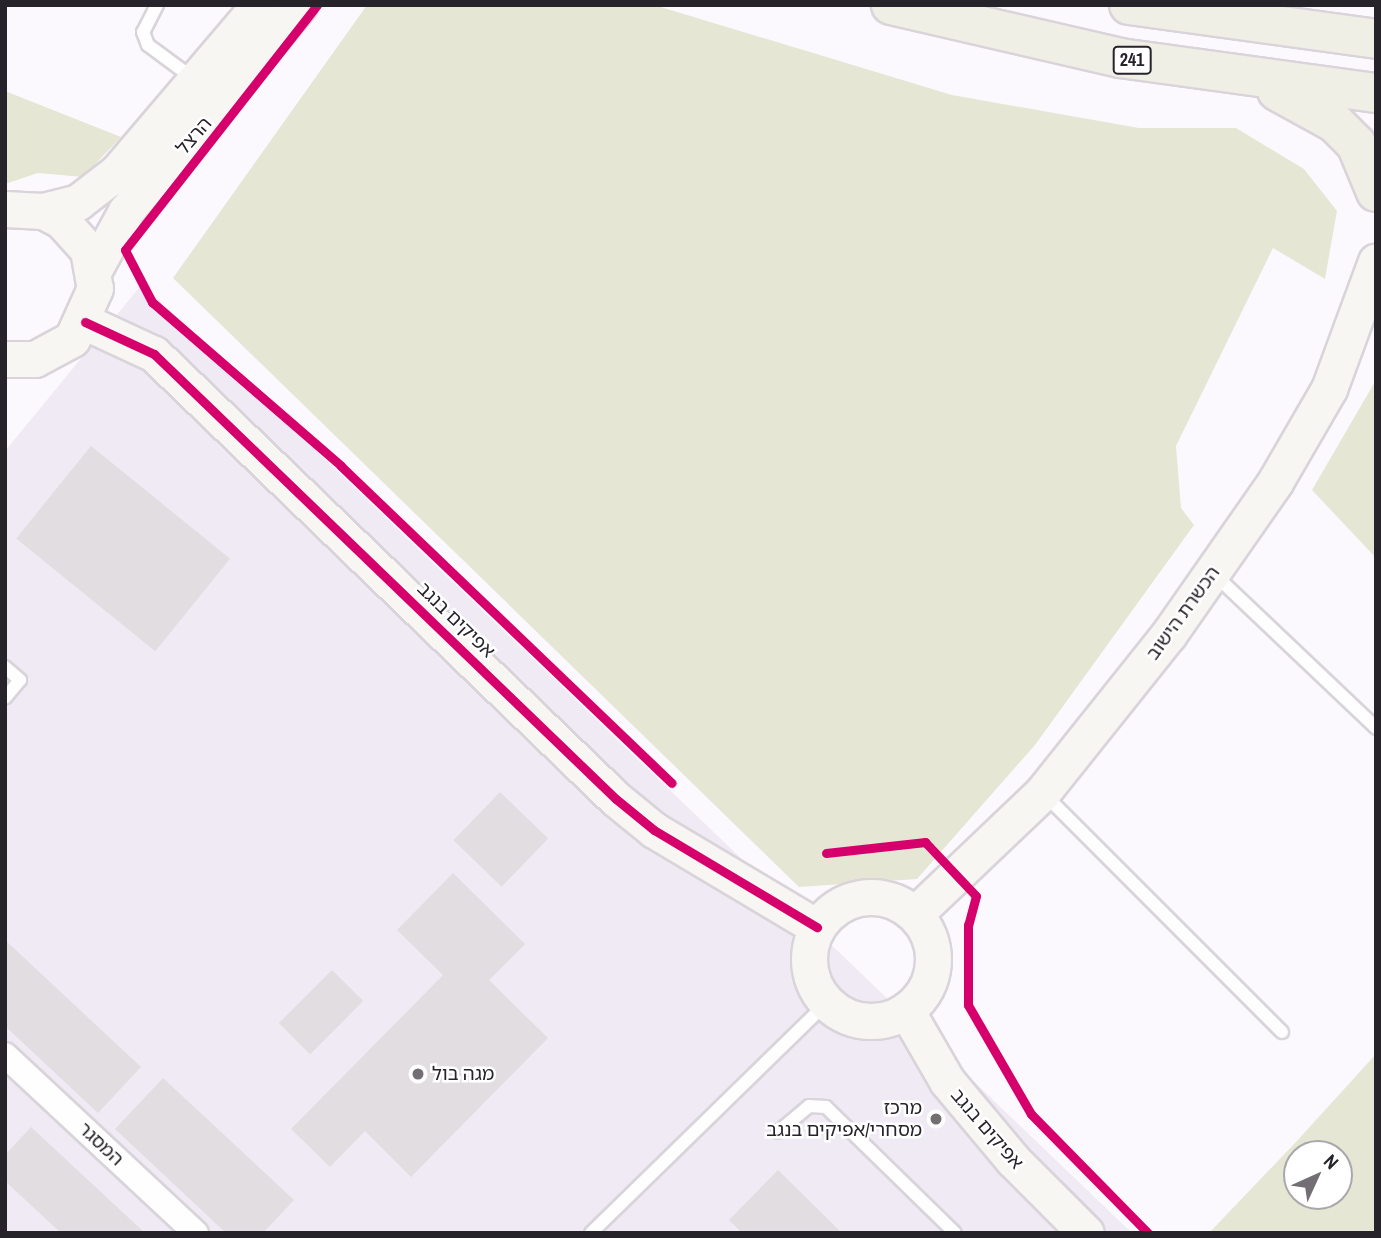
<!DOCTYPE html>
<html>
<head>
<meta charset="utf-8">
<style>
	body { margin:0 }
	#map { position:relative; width:1381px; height:1238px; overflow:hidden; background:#fcf9fe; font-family:"Archivo Narrow","Noto Sans Hebrew",sans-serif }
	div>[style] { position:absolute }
	.industrial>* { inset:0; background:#f0eaf5 }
	.green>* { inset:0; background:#e6e6d4 }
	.building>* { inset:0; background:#e1dde1; transform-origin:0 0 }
	.roads { filter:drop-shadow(2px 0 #d8d4da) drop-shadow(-2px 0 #d8d4da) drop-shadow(0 2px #d8d4da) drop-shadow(0 -2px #d8d4da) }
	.lane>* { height:12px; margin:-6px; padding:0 6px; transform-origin:6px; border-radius:6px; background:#fffeff }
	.street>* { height:24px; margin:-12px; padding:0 12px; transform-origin:12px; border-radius:12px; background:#fffeff }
	.secondary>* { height:35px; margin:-17.5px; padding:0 17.5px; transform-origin:17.5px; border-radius:17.5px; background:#f7f6f3 }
	.secondary>.ring { margin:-17.5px; padding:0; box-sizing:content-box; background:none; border:35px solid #f7f6f3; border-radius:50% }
	.primary>* { height:38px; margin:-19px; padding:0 19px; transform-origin:19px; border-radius:19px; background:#f0efe6 }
	.cycleway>* { height:9px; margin:-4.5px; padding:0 4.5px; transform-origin:4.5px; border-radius:4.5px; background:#d6006c }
	.dots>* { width:19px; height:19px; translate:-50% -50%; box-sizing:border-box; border:4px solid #fff; border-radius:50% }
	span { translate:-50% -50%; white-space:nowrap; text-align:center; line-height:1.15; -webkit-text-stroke:5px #fff; paint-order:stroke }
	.shield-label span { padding:2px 5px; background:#fff; border:2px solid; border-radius:5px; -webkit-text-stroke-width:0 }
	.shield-label { font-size:18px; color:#27232a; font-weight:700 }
	.street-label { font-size:19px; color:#27232a }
	.poi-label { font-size:19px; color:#27232a }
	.left { translate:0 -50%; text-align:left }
	.right { translate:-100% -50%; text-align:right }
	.frame { position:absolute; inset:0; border:7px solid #27232a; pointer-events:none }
	.north { position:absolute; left:1283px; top:1140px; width:70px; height:70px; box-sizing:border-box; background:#fff; border:2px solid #a9a7aa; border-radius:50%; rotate:45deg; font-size:19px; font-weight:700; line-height:28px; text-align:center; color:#27232a }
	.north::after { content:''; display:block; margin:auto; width:24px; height:32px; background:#726e74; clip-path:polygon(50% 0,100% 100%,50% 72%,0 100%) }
</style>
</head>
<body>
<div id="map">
	<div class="industrial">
		<div style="clip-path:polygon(142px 284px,1132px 1233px,5px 1233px,5px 451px)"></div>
	</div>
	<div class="green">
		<div style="clip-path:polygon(367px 5px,654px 5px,952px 95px,1139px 128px,1236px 128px,1304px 169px,1337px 211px,1325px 279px,1273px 248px,1176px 446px,1181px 508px,1194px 525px,1035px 745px,917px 879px,799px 887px,173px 278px)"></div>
		<div style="clip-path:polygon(5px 91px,121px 137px,83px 177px,38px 173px,5px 184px)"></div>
		<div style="clip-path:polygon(1376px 380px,1376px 558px,1312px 490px)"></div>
		<div style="clip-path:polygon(evenodd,1376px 1054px,1376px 1233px,1209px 1233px,1295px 1143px,1376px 1054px,1297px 1154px,1339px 1154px,1339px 1196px,1297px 1196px,1297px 1154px)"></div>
	</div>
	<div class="building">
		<div style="left:91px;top:446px;width:179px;height:119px;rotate:39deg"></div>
		<div style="left:500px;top:792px;width:67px;height:67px;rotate:44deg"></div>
		<div style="clip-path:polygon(453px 873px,525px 944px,489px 980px,548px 1038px,411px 1177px,365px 1131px,330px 1167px,291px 1129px,443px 975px,397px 930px)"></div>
		<div style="clip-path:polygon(5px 940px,141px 1067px,98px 1113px,5px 1026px)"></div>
		<div style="left:332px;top:970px;width:44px;height:75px;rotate:45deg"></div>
		<div style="clip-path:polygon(163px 1078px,294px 1200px,263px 1233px,226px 1233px,115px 1129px)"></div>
		<div style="clip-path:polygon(31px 1127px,145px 1233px,61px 1233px,5px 1181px,5px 1155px)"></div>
		<div style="clip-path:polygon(778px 1170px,842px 1233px,742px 1233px,729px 1220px)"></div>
	</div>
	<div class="roads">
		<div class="lane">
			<div style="left:157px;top:5px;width:30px;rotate:117deg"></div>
			<div style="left:143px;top:32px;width:14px;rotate:69deg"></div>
			<div style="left:148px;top:45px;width:57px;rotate:36.5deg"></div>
			<div style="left:1215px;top:575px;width:222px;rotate:43.5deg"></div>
			<div style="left:5px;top:667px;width:20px;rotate:41deg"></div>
			<div style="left:20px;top:680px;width:23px;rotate:130deg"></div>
			<div style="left:1043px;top:793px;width:338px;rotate:45deg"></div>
			<div style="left:778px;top:1132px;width:40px;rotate:-40deg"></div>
			<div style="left:809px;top:1106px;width:17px;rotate:3deg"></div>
			<div style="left:826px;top:1107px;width:180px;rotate:44.3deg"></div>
			<div style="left:591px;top:1233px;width:331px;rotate:-44.3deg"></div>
		</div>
		<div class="street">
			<div style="left:5px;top:1055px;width:261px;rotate:43deg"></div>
		</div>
		<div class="secondary">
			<div style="left:5px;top:209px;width:38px;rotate:3deg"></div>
			<div style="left:43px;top:211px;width:20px;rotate:27deg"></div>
			<div style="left:61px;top:220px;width:40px;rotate:48deg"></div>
			<div style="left:88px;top:250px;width:39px;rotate:80deg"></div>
			<div style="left:95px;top:288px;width:56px;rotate:114.3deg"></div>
			<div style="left:72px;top:339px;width:42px;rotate:151.6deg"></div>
			<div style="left:35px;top:359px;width:30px;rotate:180deg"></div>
			<div style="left:43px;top:211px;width:36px;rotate:-14deg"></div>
			<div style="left:78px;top:202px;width:49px;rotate:-37.6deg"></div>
			<div style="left:117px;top:172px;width:219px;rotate:-49.6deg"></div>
			<div style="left:94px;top:270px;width:67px;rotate:-61.5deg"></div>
			<div style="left:126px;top:211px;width:269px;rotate:-50deg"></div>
			<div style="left:85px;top:322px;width:76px;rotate:24.9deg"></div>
			<div style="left:154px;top:354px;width:641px;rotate:43.93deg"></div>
			<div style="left:616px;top:799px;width:49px;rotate:39.2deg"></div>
			<div style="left:654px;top:830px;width:190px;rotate:30.8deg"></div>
			<div class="ring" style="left:809px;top:897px;width:89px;height:89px"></div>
			<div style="left:915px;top:914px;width:175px;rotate:-43.6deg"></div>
			<div style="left:1042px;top:793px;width:203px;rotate:-51.4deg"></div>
			<div style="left:1169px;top:634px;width:185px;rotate:-55.1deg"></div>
			<div style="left:1275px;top:482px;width:108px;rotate:-59.9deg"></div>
			<div style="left:1329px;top:389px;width:136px;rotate:-69.8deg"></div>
			<div style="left:906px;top:1010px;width:82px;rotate:60deg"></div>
			<div style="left:947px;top:1081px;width:103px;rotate:50.1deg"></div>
			<div style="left:1013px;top:1160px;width:103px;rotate:45deg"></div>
		</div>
		<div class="primary">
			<div style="left:891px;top:5px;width:235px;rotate:13deg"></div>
			<div style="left:1120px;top:58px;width:258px;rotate:7.8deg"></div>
			<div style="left:1129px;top:5px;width:249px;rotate:7.8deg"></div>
			<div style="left:1277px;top:91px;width:66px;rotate:28.9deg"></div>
			<div style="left:1335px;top:123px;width:30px;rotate:45deg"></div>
			<div style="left:1356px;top:144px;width:52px;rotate:67.4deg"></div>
		</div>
	</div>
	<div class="cycleway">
		<div style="left:317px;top:5px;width:311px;rotate:128.1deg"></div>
		<div style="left:125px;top:250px;width:59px;rotate:62.6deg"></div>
		<div style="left:152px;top:302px;width:250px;rotate:40.9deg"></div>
		<div style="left:341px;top:466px;width:458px;rotate:43.8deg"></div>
		<div style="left:85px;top:322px;width:76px;rotate:24.9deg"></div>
		<div style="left:154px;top:354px;width:641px;rotate:43.93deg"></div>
		<div style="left:616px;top:799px;width:49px;rotate:39.2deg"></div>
		<div style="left:654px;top:830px;width:190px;rotate:30.8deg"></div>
		<div style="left:826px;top:853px;width:100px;rotate:-6.3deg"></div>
		<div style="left:925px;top:842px;width:74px;rotate:46.6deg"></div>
		<div style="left:976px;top:896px;width:30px;rotate:105deg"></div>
		<div style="left:968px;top:925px;width:80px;rotate:90deg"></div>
		<div style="left:968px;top:1005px;width:126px;rotate:60deg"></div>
		<div style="left:1031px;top:1114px;width:167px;rotate:45.5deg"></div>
	</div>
	<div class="dots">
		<div style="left:418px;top:1074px;background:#726e74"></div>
		<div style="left:936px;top:1119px;background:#726e74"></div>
	</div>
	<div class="shield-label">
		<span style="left:1132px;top:60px">241</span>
	</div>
	<div class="street-label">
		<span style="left:194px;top:136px;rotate:-49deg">הרצל</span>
		<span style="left:1183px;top:613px;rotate:-54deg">הכשרת הישוב</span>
		<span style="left:456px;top:620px;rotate:44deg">אפיקים בנגב</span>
		<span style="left:987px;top:1129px;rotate:49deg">אפיקים בנגב</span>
		<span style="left:101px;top:1144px;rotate:43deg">המסגר</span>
	</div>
	<div class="poi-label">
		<span class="left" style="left:432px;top:1074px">מגה בול</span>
		<span class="right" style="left:922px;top:1119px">מרכז<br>מסחרי/אפיקים בנגב</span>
	</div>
	<div class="frame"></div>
	<div class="north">N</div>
</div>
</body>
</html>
